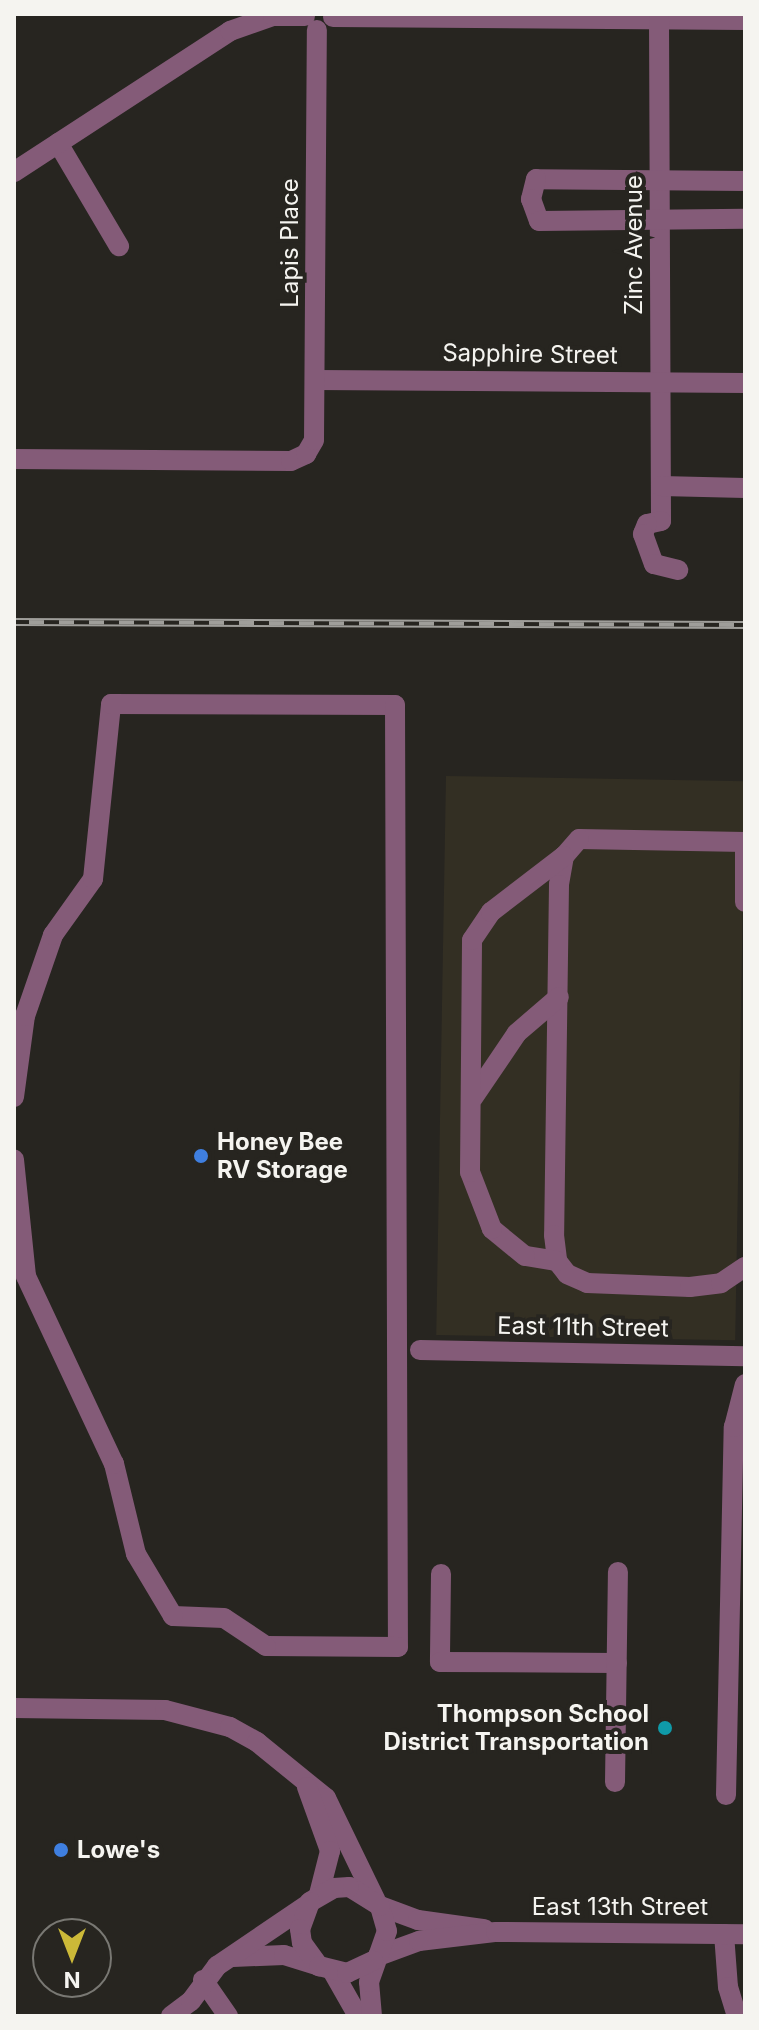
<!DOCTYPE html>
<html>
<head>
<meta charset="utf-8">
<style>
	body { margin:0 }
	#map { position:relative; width:759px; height:2030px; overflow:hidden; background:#272520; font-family:Inter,sans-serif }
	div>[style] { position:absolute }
	.built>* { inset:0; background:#332f23; transform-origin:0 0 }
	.minor>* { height:20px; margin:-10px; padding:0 10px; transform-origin:10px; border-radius:10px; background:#845b78 }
	.rail>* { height:8px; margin-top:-4px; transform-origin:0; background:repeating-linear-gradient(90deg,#272520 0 15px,#9f9e9a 0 30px); box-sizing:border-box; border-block:2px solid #9f9e9a }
	.dots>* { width:22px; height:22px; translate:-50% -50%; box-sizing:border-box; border:4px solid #272520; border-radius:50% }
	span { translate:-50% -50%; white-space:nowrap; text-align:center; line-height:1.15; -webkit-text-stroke:8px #272520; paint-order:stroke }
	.street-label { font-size:24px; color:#f5f4f0 }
	.poi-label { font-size:24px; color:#f5f4f0; font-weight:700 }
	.left { translate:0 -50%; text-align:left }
	.right { translate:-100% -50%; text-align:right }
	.frame { position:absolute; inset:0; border:16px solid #f5f4f0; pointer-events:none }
	.north { position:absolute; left:32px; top:1918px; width:80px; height:80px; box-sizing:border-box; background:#272520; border:2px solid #797873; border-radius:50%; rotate:180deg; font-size:22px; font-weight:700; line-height:32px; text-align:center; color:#f5f4f0 }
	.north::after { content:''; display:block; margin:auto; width:28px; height:36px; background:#ccb938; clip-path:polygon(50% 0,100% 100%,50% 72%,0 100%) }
</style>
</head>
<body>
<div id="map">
	<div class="built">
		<div style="left:446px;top:776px;width:299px;height:559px;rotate:1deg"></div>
	</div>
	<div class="minor">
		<div style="left:333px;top:17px;width:412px;rotate:0.4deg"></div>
		<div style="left:659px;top:19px;width:502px;rotate:89.77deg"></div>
		<div style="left:661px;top:521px;width:14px;rotate:168deg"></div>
		<div style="left:647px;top:524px;width:11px;rotate:112deg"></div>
		<div style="left:643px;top:534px;width:32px;rotate:70deg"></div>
		<div style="left:654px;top:564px;width:25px;rotate:14deg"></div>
		<div style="left:58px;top:143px;width:120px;rotate:59.4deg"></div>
		<div style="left:14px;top:172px;width:258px;rotate:-33.1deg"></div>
		<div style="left:230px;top:31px;width:46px;rotate:-19.2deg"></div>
		<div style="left:273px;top:16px;width:32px"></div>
		<div style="left:745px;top:181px;width:209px;rotate:-179.5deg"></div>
		<div style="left:536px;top:179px;width:21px;rotate:104deg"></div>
		<div style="left:531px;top:199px;width:23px;rotate:70deg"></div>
		<div style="left:539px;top:221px;width:206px;rotate:-0.6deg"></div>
		<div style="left:315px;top:380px;width:430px;rotate:0.4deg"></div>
		<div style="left:14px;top:459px;width:277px;rotate:0.4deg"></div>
		<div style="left:291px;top:461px;width:17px;rotate:-25deg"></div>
		<div style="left:306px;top:454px;width:16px;rotate:-60deg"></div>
		<div style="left:314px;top:440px;width:410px;rotate:-89.6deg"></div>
		<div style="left:661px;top:486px;width:84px;rotate:1.4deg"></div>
		<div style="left:745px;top:842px;width:166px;rotate:-179deg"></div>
		<div style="left:579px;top:839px;width:23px;rotate:131deg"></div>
		<div style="left:564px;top:856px;width:29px;rotate:100deg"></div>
		<div style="left:559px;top:885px;width:350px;rotate:90.8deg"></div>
		<div style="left:554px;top:1235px;width:26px;rotate:83deg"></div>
		<div style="left:557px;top:1261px;width:16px;rotate:52deg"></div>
		<div style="left:567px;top:1274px;width:22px;rotate:24deg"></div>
		<div style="left:587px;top:1283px;width:103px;rotate:2.2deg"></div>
		<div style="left:690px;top:1287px;width:31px;rotate:-7deg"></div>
		<div style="left:721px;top:1283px;width:29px;rotate:-34deg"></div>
		<div style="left:745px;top:842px;width:60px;rotate:90deg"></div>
		<div style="left:14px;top:1097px;width:82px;rotate:-82.3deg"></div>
		<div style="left:25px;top:1016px;width:86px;rotate:-70.9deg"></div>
		<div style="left:53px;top:935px;width:69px;rotate:-54.5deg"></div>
		<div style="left:93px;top:879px;width:176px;rotate:-84.1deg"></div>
		<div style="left:111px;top:704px;width:284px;rotate:0.2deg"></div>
		<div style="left:395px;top:705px;width:942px;rotate:89.82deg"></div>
		<div style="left:398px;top:1647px;width:132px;rotate:-179.6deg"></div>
		<div style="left:266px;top:1646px;width:50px;rotate:-146.3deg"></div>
		<div style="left:224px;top:1618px;width:51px;rotate:-177.8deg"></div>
		<div style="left:173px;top:1616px;width:72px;rotate:-120.8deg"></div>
		<div style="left:136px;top:1554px;width:93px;rotate:-103.7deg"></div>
		<div style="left:114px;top:1464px;width:208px;rotate:-115.1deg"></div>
		<div style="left:26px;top:1276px;width:117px;rotate:-95.9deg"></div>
		<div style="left:473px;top:1098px;width:78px;rotate:-55.9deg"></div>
		<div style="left:517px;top:1033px;width:55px;rotate:-40.6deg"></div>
		<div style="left:557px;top:1261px;width:32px;rotate:-171deg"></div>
		<div style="left:525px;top:1256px;width:43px;rotate:-140.7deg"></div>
		<div style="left:492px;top:1229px;width:61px;rotate:-111.1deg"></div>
		<div style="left:470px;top:1172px;width:232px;rotate:-89.5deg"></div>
		<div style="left:472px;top:940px;width:34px;rotate:-56deg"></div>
		<div style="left:491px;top:912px;width:92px;rotate:-37.5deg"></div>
		<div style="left:420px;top:1350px;width:325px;rotate:1.1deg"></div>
		<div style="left:441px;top:1574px;width:88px;rotate:90.7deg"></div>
		<div style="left:440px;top:1662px;width:177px;rotate:0.3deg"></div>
		<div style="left:14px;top:1708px;width:151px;rotate:0.8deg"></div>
		<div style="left:165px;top:1710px;width:67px;rotate:14.7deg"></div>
		<div style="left:230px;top:1727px;width:31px;rotate:29deg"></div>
		<div style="left:257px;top:1742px;width:89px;rotate:39.1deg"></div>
		<div style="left:326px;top:1798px;width:114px;rotate:64.1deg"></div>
		<div style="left:615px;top:1782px;width:210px;rotate:-89.2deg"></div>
		<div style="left:307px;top:1787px;width:68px;rotate:70.2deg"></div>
		<div style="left:330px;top:1851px;width:44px;rotate:104.3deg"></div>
		<div style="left:726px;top:1795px;width:368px;rotate:-88.8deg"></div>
		<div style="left:734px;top:1427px;width:44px;rotate:-75.7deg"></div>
		<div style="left:380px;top:1906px;width:40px;rotate:20.2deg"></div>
		<div style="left:418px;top:1920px;width:67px;rotate:7.8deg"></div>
		<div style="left:724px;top:1934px;width:53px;rotate:85.7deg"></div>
		<div style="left:728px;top:1987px;width:30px;rotate:73deg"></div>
		<div style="left:378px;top:1956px;width:44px;rotate:-20.1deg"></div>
		<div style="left:419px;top:1941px;width:78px;rotate:-6.7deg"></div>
		<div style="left:496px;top:1932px;width:249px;rotate:0.5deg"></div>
		<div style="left:233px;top:1957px;width:51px;rotate:-2.2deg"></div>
		<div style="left:284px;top:1955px;width:37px;rotate:17deg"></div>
		<div style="left:333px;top:1972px;width:51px;rotate:60.4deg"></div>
		<div style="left:203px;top:1980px;width:44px;rotate:55.2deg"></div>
		<div style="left:171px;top:2016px;width:25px;rotate:-37deg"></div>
		<div style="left:191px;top:2001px;width:44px;rotate:-53.4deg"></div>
		<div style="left:217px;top:1966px;width:109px;rotate:-34.1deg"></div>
		<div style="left:372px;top:2016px;width:34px;rotate:-95deg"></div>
		<div style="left:369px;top:1982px;width:54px;rotate:-70.6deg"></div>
		<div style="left:387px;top:1931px;width:26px;rotate:-106deg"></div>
		<div style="left:380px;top:1906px;width:36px;rotate:-148deg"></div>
		<div style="left:349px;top:1887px;width:15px;rotate:176deg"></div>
		<div style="left:334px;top:1888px;width:28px;rotate:150deg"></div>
		<div style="left:310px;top:1902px;width:29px;rotate:110deg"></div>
		<div style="left:300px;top:1929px;width:14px;rotate:82deg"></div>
		<div style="left:302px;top:1943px;width:29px;rotate:54deg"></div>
		<div style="left:319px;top:1966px;width:29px;rotate:14deg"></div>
		<div style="left:347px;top:1973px;width:29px;rotate:-25deg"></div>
	</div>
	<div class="rail">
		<div style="left:14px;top:622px;width:731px;rotate:0.24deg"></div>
	</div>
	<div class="dots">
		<div style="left:201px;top:1156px;background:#3f7fe0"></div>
		<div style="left:665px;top:1728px;background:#0f9aa8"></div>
		<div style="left:61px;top:1850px;background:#3f7fe0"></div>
	</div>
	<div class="street-label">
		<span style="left:290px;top:243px;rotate:-90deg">Lapis Place</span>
		<span style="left:634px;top:245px;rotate:-90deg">Zinc Avenue</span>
		<span style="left:530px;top:354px;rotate:1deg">Sapphire Street</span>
		<span style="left:583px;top:1327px;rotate:1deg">East 11th Street</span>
		<span style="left:620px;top:1907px">East 13th Street</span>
	</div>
	<div class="poi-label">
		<span class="left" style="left:217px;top:1156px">Honey Bee<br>RV Storage</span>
		<span class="right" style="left:649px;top:1728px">Thompson School<br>District Transportation</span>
		<span class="left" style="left:77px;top:1850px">Lowe's</span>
	</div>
	<div class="frame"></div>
	<div class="north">N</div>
</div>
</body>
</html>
